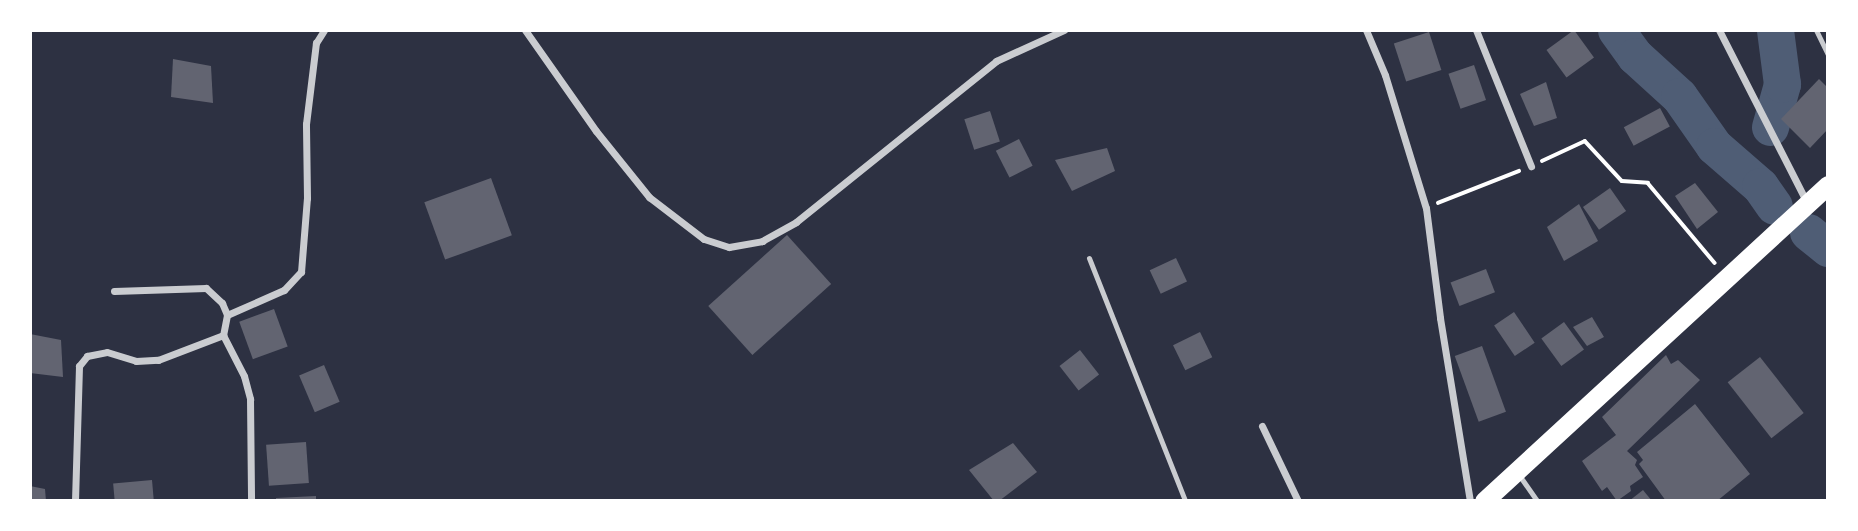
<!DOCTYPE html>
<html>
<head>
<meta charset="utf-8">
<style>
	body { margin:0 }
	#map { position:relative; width:1858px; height:531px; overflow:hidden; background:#2d3142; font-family:Cabin,sans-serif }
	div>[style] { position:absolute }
	.river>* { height:37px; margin:-18.5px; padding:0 18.5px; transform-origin:18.5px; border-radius:18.5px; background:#4f5d75 }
	.building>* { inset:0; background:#626471; transform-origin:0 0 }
	.path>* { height:3.5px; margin:-1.75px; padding:0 1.75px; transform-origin:1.75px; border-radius:1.75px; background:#fff }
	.service>* { height:5px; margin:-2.5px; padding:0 2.5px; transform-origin:2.5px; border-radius:2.5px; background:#caccd0 }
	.minor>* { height:7px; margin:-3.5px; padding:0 3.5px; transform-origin:3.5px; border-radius:3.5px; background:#caccd0 }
	.trunk>* { height:19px; margin:-9.5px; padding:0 9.5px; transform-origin:9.5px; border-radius:9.5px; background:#fff }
	span { translate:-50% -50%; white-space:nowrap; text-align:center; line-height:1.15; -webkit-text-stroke:6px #fff; paint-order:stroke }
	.frame { position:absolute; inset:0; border:32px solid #fff; pointer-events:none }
</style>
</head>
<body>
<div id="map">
	<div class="river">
		<div style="left:1616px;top:30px;width:32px;rotate:54deg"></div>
		<div style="left:1635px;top:56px;width:59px;rotate:42.3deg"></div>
		<div style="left:1679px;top:96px;width:61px;rotate:55deg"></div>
		<div style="left:1714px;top:146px;width:61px;rotate:41deg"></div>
		<div style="left:1760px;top:186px;width:24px;rotate:55deg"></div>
		<div style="left:1770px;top:127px;width:45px;rotate:-74.4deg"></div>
		<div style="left:1782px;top:84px;width:54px;rotate:-97.4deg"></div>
		<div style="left:1808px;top:232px;width:26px;rotate:39deg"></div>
	</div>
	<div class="building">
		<div style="left:1574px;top:30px;width:34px;height:34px;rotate:54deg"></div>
		<div style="left:1429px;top:32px;width:40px;height:37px;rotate:72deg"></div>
		<div style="clip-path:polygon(173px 59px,211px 66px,213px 103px,171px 97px)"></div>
		<div style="left:1474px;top:65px;width:37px;height:27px;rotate:71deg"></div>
		<div style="clip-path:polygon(1819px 79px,1828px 88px,1828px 129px,1810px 148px,1781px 119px)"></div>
		<div style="clip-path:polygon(1546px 82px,1557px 118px,1534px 126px,1520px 94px)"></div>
		<div style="left:1660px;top:108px;width:21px;height:41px;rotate:62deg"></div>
		<div style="left:990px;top:111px;width:32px;height:27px;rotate:72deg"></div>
		<div style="left:1019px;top:139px;width:30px;height:26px;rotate:63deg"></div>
		<div style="clip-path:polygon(1107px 148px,1115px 171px,1072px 191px,1055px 160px)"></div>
		<div style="left:491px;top:178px;width:61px;height:71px;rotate:70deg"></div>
		<div style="clip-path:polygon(1695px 183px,1718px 212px,1697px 229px,1675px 196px)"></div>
		<div style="left:1610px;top:188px;width:28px;height:33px;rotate:55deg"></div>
		<div style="clip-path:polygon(1579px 204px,1598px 241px,1564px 261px,1547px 227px)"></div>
		<div style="left:787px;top:235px;width:66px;height:106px;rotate:48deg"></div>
		<div style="left:1176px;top:258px;width:26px;height:29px;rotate:65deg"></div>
		<div style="left:1486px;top:269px;width:25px;height:38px;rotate:69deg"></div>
		<div style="left:274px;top:309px;width:40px;height:37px;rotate:70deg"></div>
		<div style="left:1514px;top:312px;width:37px;height:24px;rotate:56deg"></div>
		<div style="clip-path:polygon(1592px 317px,1604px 337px,1587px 346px,1573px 327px)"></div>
		<div style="left:1564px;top:322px;width:34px;height:28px;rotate:54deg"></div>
		<div style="left:1200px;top:332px;width:28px;height:30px;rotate:64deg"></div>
		<div style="clip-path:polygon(30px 334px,61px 340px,63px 377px,30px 373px)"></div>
		<div style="left:1482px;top:346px;width:70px;height:29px;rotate:70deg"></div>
		<div style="left:1080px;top:350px;width:31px;height:26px;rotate:52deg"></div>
		<div style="clip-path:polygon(1666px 355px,1671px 364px,1678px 360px,1700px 380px,1627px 451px,1637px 460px,1635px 465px,1643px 477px,1630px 486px,1631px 491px,1617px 501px,1607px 487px,1602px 491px,1582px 461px,1616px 435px,1602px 417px)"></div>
		<div style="left:1760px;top:357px;width:71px;height:41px;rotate:52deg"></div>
		<div style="left:324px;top:365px;width:40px;height:27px;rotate:67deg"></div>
		<div style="clip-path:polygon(1695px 404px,1750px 474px,1717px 501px,1666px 501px,1639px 464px,1643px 460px,1637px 452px)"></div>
		<div style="left:306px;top:442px;width:41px;height:40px;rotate:86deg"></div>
		<div style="clip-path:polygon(1013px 443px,1037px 472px,999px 501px,994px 501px,969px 470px)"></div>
		<div style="left:152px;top:480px;width:21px;height:39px;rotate:85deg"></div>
		<div style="clip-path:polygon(30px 486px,45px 489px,46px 501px,30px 501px)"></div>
		<div style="clip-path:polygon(1643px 490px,1652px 501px,1629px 501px)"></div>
		<div style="clip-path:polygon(316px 496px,316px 501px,276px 501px,276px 498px)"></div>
	</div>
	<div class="path">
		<div style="left:1542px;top:161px;width:47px;rotate:-24.9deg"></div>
		<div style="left:1585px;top:141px;width:54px;rotate:47.2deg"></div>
		<div style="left:1622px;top:181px;width:26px;rotate:4deg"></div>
		<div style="left:1648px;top:183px;width:104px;rotate:50.1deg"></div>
		<div style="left:1438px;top:203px;width:87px;rotate:-21.6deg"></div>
	</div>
	<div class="service">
		<div style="left:1816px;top:30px;width:28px;rotate:64deg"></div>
		<div style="left:1089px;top:258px;width:261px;rotate:68.4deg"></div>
		<div style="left:1519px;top:475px;width:32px;rotate:55deg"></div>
	</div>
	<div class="minor">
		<div style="left:525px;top:30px;width:123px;rotate:54.9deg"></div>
		<div style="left:596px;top:131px;width:85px;rotate:51.2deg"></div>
		<div style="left:649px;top:197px;width:69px;rotate:37.4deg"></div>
		<div style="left:704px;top:239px;width:26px;rotate:18deg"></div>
		<div style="left:729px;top:247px;width:34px;rotate:-10deg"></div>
		<div style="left:762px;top:241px;width:39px;rotate:-29deg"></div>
		<div style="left:796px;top:222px;width:257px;rotate:-38.8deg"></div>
		<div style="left:996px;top:61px;width:75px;rotate:-24.5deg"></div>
		<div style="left:1366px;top:30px;width:49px;rotate:67.1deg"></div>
		<div style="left:1385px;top:75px;width:139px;rotate:72.9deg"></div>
		<div style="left:1426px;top:208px;width:111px;rotate:82.7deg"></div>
		<div style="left:1440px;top:318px;width:185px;rotate:80.7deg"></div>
		<div style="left:1476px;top:30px;width:147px;rotate:68deg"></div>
		<div style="left:1719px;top:30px;width:192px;rotate:63deg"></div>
		<div style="left:114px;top:291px;width:92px;rotate:-1.9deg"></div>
		<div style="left:206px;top:288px;width:22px;rotate:43deg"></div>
		<div style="left:222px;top:303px;width:13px;rotate:67deg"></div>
		<div style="left:227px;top:315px;width:20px;rotate:101deg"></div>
		<div style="left:223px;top:335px;width:46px;rotate:62.9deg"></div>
		<div style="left:244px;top:376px;width:24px;rotate:75deg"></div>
		<div style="left:250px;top:399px;width:102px;rotate:89.4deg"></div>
		<div style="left:227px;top:315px;width:62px;rotate:-23.7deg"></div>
		<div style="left:284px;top:290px;width:25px;rotate:-47deg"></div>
		<div style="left:301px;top:272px;width:74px;rotate:-85.4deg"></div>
		<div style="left:307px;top:198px;width:74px;rotate:-90.8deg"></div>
		<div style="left:306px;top:124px;width:82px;rotate:-83deg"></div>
		<div style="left:316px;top:43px;width:15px;rotate:-58deg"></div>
		<div style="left:1262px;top:426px;width:83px;rotate:64.4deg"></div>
		<div style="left:75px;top:501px;width:135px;rotate:-88.3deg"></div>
		<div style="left:79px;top:366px;width:13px;rotate:-51deg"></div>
		<div style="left:87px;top:356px;width:20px;rotate:-11deg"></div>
		<div style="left:107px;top:352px;width:30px;rotate:17deg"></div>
		<div style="left:136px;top:361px;width:22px;rotate:-3deg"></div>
		<div style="left:158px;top:360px;width:70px;rotate:-21deg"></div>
	</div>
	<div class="trunk">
		<div style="left:1484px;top:501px;width:467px;rotate:-42.6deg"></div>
	</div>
	<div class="frame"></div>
</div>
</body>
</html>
